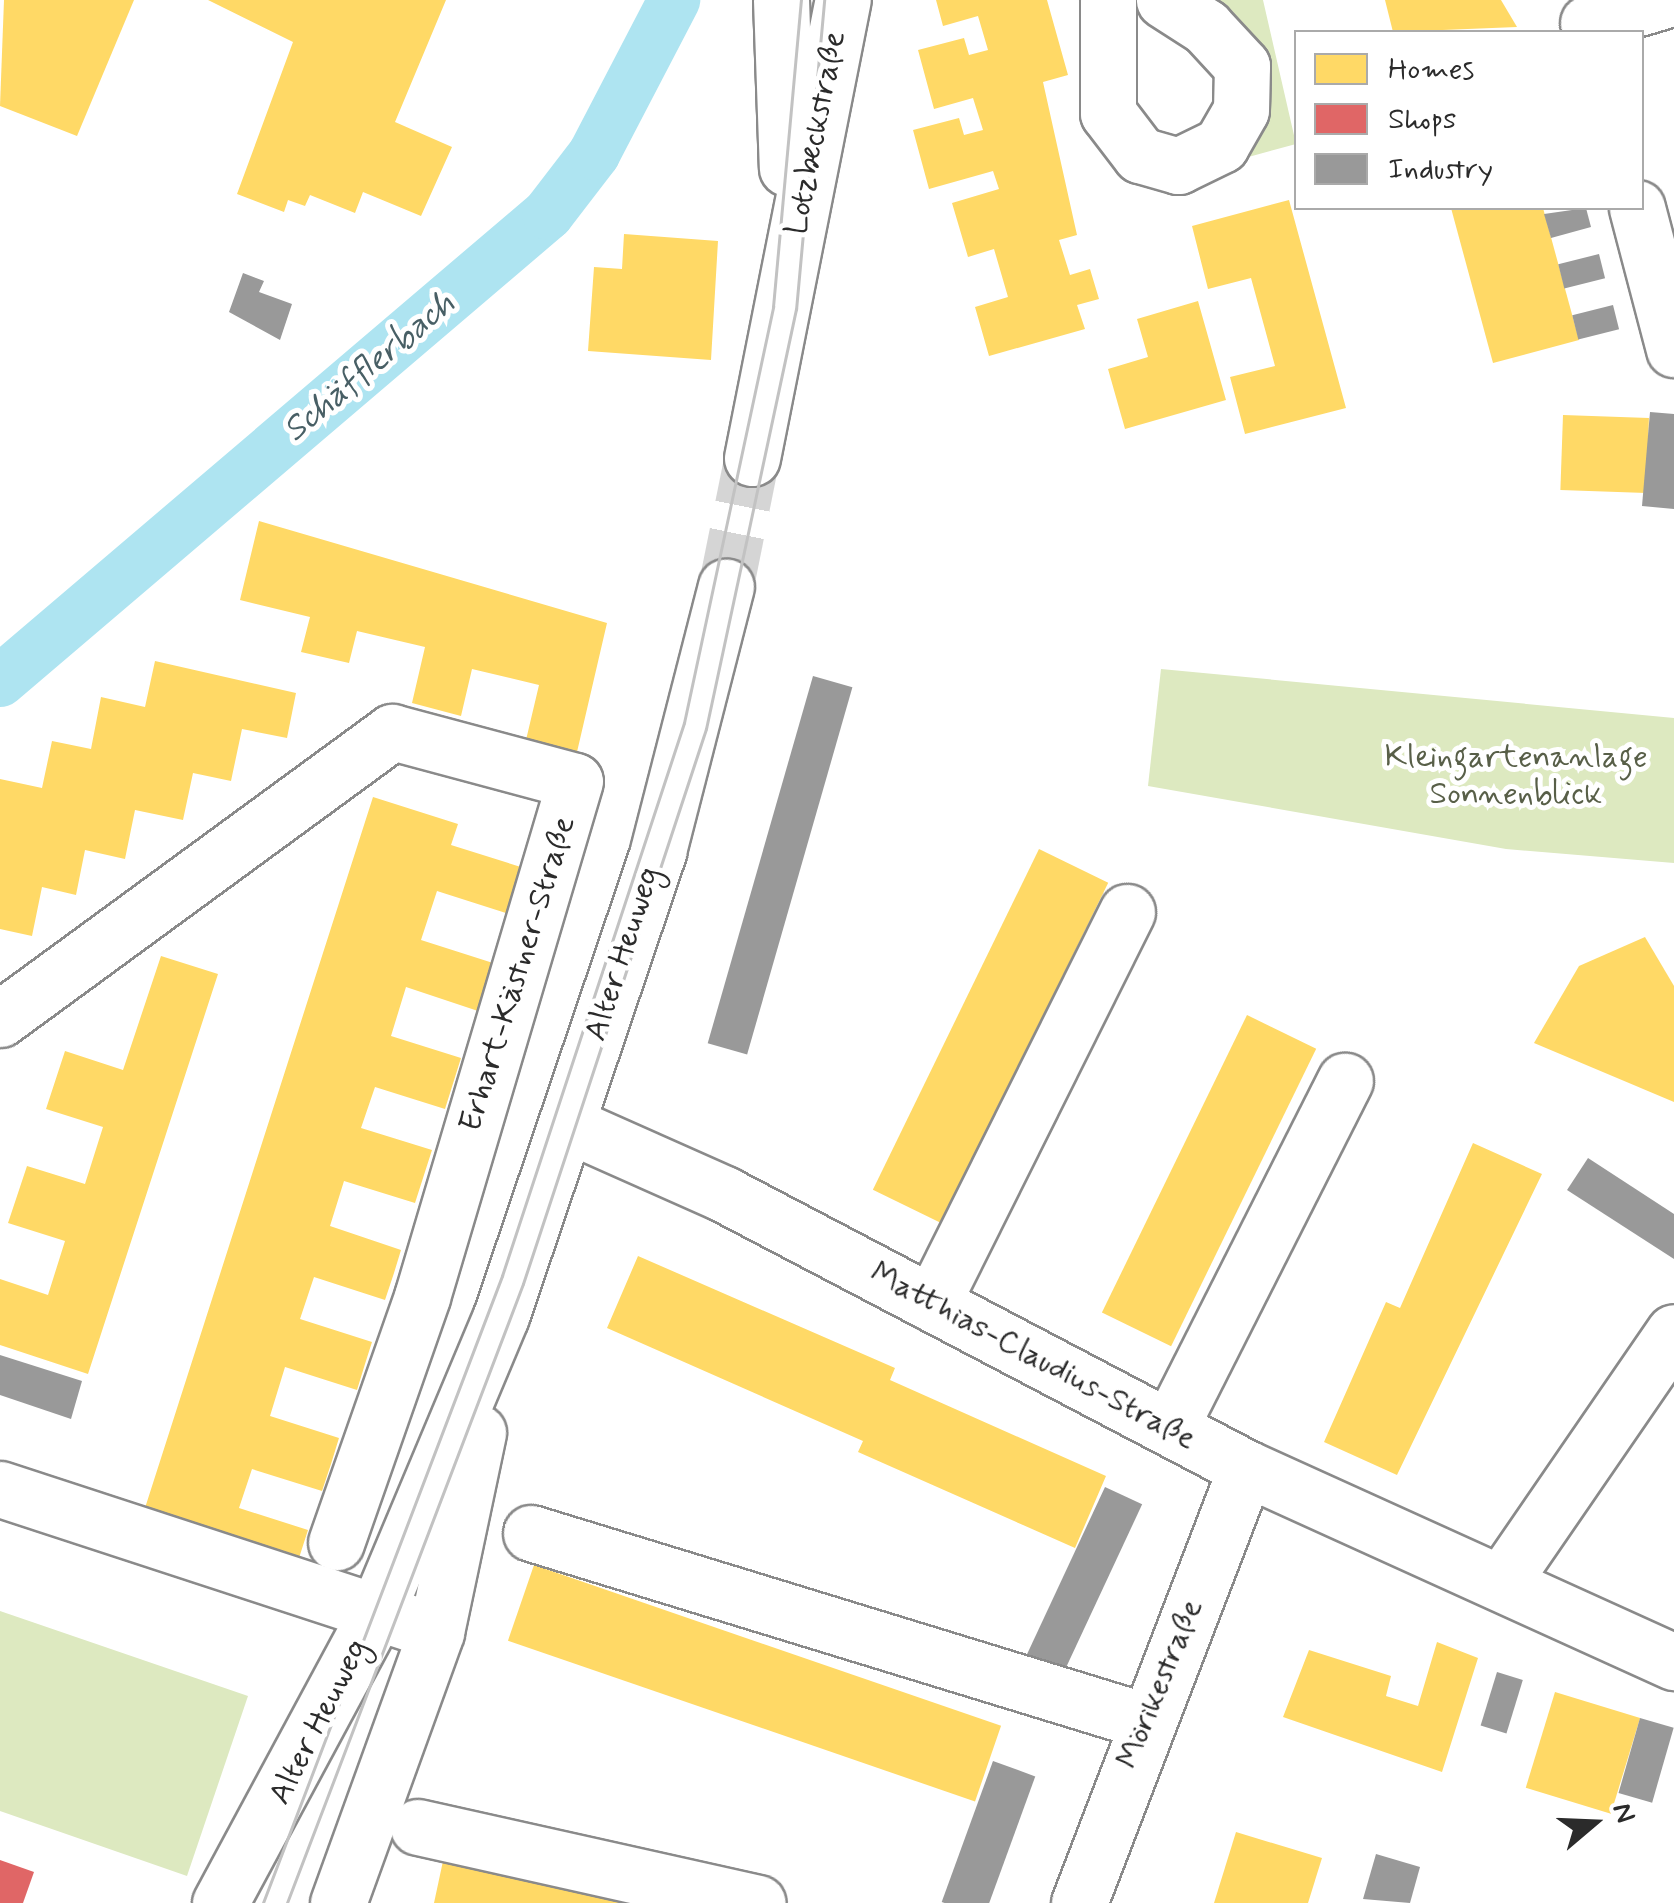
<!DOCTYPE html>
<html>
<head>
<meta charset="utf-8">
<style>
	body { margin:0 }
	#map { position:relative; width:1674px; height:1903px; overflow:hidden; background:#fff; font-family:Mynerve,sans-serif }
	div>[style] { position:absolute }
	.green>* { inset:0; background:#dde9c0 }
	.homes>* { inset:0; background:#ffd966; transform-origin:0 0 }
	.shops>* { inset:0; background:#e06666 }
	.industry>* { inset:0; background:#999; transform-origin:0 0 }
	.canal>* { height:52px; margin:-26px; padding:0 26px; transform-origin:26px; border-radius:26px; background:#aee4f1 }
	.minor-tunnel>* { height:55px; margin-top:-27.5px; transform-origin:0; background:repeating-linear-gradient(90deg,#d5d5d5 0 55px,transparent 0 83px) }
	.roads { filter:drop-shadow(2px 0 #8a8a8a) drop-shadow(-2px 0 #8a8a8a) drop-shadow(0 2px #8a8a8a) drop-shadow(0 -2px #8a8a8a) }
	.minor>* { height:55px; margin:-27.5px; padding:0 27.5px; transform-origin:27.5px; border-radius:27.5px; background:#fff }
	.tram>* { height:2.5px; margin:-1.25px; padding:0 1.25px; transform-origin:1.25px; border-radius:1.25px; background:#c2c2c2 }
	span { translate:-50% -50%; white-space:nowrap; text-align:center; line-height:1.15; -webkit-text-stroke:10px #fff; paint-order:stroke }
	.street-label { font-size:32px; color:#2b2b2b }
	.park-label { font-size:32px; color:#585f48 }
	.water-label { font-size:35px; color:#485f65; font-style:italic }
	.legend { position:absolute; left:1294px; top:30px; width:350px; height:180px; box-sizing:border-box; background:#fff; border:2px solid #aaa; margin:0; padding:12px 18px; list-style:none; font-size:30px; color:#2b2b2b }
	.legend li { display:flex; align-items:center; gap:20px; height:50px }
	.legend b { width:50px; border:2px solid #aaa }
	.north { position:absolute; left:1544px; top:1773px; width:100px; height:100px; -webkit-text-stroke:8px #fff; paint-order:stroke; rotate:71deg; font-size:28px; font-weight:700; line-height:40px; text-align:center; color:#2b2b2b }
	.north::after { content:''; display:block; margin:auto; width:35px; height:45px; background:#2b2b2b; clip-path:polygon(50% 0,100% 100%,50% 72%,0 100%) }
</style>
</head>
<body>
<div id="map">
	<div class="green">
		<div style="clip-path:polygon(1192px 0,1263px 0,1296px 144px,1223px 164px,1258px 105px)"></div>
		<div style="clip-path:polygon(1161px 669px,1674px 718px,1674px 863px,1506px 849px,1148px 786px)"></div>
		<div style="clip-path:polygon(0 1611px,248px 1696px,187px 1876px,0 1811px)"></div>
	</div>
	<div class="homes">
		<div style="clip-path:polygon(4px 0,134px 0,77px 136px,0 106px)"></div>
		<div style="clip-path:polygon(208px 0,446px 0,395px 122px,452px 147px,421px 216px,363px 192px,355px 213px,310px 195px,305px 206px,288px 200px,284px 212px,237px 194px,293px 42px)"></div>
		<div style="clip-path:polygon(936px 0,1047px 0,1068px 75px,1043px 82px,1077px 235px,1059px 240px,1070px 275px,1090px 269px,1099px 299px,1077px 305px,1085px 329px,989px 356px,975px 307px,1008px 297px,994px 249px,968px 257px,952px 203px,999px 189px,993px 171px,929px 189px,913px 130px,959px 118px,964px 135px,983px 130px,973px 98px,934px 109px,918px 50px,964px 38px,969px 55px,988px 50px,978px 16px,943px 26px)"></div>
		<div style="clip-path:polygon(1385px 0,1501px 0,1517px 27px,1393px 32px)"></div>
		<div style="clip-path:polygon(1289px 200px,1346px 408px,1245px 434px,1230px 377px,1275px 366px,1251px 278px,1208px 289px,1192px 226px)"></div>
		<div style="clip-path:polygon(1451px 208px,1543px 208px,1579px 340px,1493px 363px)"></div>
		<div style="clip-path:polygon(624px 234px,718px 241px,711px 360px,588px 351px,594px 267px,622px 269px)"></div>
		<div style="clip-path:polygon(1198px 301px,1226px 400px,1125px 429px,1108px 369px,1148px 357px,1137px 319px)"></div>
		<div style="left:1563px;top:415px;width:86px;height:75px;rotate:2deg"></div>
		<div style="clip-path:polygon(259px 521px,607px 623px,577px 752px,526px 740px,539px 685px,472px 669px,461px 716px,412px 703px,425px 647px,357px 631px,349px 663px,301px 652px,310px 617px,240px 600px)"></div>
		<div style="clip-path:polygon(155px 661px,296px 693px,287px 738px,242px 729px,231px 781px,193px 773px,183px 820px,135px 810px,125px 859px,85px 850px,76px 895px,42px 887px,32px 936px,0 929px,0 779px,42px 788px,52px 741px,91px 749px,101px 697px,145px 707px)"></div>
		<div style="clip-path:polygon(373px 797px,458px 824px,451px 845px,524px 868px,509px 914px,437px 891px,421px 940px,493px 963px,478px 1011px,406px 987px,391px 1036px,461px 1058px,445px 1109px,375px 1087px,361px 1128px,432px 1150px,415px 1203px,344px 1181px,330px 1226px,401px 1250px,394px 1273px,385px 1300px,314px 1277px,300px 1319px,372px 1342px,365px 1364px,357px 1390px,285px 1367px,270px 1416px,339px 1438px,331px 1464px,322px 1491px,252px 1469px,239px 1508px,308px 1530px,299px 1558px,145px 1508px)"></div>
		<div style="left:1039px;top:849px;width:77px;height:379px;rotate:26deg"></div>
		<div style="clip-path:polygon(1645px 937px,1674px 986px,1674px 1102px,1534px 1043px,1579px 966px)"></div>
		<div style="clip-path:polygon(161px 956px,218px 974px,88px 1374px,0 1345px,0 1279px,48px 1295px,65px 1241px,8px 1223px,27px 1166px,85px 1184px,103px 1127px,46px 1109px,65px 1051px,123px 1070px)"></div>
		<div style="left:1247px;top:1015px;width:77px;height:331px;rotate:26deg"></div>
		<div style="clip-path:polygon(1473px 1143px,1542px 1174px,1397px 1475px,1324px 1442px,1386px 1302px,1400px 1308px)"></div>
		<div style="clip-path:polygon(638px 1256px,895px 1368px,890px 1380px,1106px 1476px,1075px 1548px,858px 1452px,863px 1441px,607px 1328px)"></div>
		<div style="left:534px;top:1565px;width:494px;height:80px;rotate:19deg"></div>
		<div style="clip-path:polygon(1437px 1642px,1478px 1658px,1442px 1772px,1283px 1717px,1309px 1650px,1391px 1676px,1386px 1696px,1418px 1706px)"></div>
		<div style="left:1555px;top:1692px;width:89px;height:100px;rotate:17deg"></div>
		<div style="clip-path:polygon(1236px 1832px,1322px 1858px,1308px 1903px,1214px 1903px)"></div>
		<div style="clip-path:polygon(443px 1861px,626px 1901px,626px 1903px,434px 1903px)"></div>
	</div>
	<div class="shops">
		<div style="clip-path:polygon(0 1860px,34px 1872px,23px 1903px,0 1903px)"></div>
	</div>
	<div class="industry">
		<div style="clip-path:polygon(1586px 208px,1591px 227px,1551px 238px,1544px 214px)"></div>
		<div style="left:1599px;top:254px;width:25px;height:42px;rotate:76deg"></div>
		<div style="clip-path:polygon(243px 273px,264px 281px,259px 292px,292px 304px,280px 340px,229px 312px)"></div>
		<div style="left:1613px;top:305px;width:25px;height:42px;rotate:76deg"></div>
		<div style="clip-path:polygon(1650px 412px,1674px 414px,1674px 509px,1642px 506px)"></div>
		<div style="left:813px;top:676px;width:41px;height:382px;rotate:16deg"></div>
		<div style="clip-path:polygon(1588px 1158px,1674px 1214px,1674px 1259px,1567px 1190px)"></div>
		<div style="clip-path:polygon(0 1355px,82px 1381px,71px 1419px,0 1395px)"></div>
		<div style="left:1105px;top:1487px;width:41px;height:192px;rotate:25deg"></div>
		<div style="left:1497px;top:1672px;width:27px;height:56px;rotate:17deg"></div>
		<div style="left:1640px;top:1718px;width:35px;height:78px;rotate:16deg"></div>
		<div style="left:993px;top:1761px;width:45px;height:150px;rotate:20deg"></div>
		<div style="clip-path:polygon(1376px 1854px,1420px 1867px,1410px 1903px,1363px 1899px)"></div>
	</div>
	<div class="canal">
		<div style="left:0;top:681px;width:720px;rotate:-40.44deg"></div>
		<div style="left:548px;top:214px;width:76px;rotate:-52.5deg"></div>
		<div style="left:594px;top:154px;width:174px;rotate:-62.5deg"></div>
	</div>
	<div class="minor-tunnel">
		<div style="left:726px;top:587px;width:132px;rotate:-78.6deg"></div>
	</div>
	<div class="roads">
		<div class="minor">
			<div style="left:781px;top:0;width:168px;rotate:88deg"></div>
			<div style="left:1108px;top:0;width:113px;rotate:90deg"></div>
			<div style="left:1108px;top:113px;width:53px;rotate:52.7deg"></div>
			<div style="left:1140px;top:155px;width:40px;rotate:16deg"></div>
			<div style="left:1178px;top:166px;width:48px;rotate:-26deg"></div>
			<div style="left:1221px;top:145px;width:40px;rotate:-60.3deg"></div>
			<div style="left:1241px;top:110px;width:44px;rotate:-88.7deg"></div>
			<div style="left:1242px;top:66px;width:53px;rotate:-132.7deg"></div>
			<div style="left:1206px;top:27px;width:50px;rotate:-147.3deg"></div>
			<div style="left:1588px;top:23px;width:80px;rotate:-16.6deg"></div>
			<div style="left:1637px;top:208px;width:146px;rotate:75.3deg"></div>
			<div style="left:752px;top:458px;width:467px;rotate:-78.8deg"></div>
			<div style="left:0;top:1019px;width:486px;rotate:-36.2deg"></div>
			<div style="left:392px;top:732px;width:189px;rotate:15deg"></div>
			<div style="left:575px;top:781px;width:538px;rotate:106.52deg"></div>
			<div style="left:422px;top:1297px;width:260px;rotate:109.3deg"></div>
			<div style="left:567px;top:1124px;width:172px;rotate:24deg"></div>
			<div style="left:724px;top:1194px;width:590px;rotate:27.7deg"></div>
			<div style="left:1246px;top:1468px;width:470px;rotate:24.4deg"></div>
			<div style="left:932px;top:1303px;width:437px;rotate:-63.5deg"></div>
			<div style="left:1170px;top:1427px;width:388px;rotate:-63.2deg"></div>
			<div style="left:0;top:1489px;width:430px;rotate:18.1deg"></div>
			<div style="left:531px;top:1533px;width:642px;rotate:17.02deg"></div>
			<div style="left:1502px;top:1582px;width:303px;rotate:-55.5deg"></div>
			<div style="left:418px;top:1827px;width:348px;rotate:12.6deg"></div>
			<div style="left:220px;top:1903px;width:332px;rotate:-61.7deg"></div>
			<div style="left:377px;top:1611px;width:320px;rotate:-67.2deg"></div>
			<div style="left:501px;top:1316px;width:491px;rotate:-71.3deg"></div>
			<div style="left:658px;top:851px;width:273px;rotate:-75.6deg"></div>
			<div style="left:338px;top:1903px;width:288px;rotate:-70.1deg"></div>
			<div style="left:436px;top:1632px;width:204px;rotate:-78.1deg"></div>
			<div style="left:1079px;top:1903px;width:466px;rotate:-69deg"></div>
		</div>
	</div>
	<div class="tram">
		<div style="left:263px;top:1903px;width:671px;rotate:-69.13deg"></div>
		<div style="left:502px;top:1276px;width:582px;rotate:-71.78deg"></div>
		<div style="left:684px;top:723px;width:425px;rotate:-77.9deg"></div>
		<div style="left:773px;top:307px;width:308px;rotate:-84.8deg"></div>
		<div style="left:287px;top:1903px;width:662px;rotate:-69.13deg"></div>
		<div style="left:523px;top:1284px;width:584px;rotate:-71.75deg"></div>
		<div style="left:706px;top:729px;width:429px;rotate:-77.9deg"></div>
		<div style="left:796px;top:310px;width:311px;rotate:-84.8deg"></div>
	</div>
	<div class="street-label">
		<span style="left:816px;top:133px;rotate:-79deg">Lotzbeckstraße</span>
		<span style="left:623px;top:954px;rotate:-72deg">Alter Heuweg</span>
		<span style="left:518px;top:974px;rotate:-73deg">Erhart-Kästner-Straße</span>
		<span style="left:1033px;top:1356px;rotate:28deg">Matthias-Claudius-Straße</span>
		<span style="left:1160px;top:1684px;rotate:-68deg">Mörikestraße</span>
		<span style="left:319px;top:1722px;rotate:-63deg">Alter Heuweg</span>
	</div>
	<div class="park-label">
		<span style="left:1516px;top:776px">Kleingartenanlage<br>Sonnenblick</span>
	</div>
	<div class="water-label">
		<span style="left:369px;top:367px;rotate:-40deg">Schäfflerbach</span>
	</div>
	<ul class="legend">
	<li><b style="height:28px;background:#ffd966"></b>Homes</li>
	<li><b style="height:28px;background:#e06666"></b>Shops</li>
	<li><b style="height:28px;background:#999"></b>Industry</li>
	</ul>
	<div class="north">N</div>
</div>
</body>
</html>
